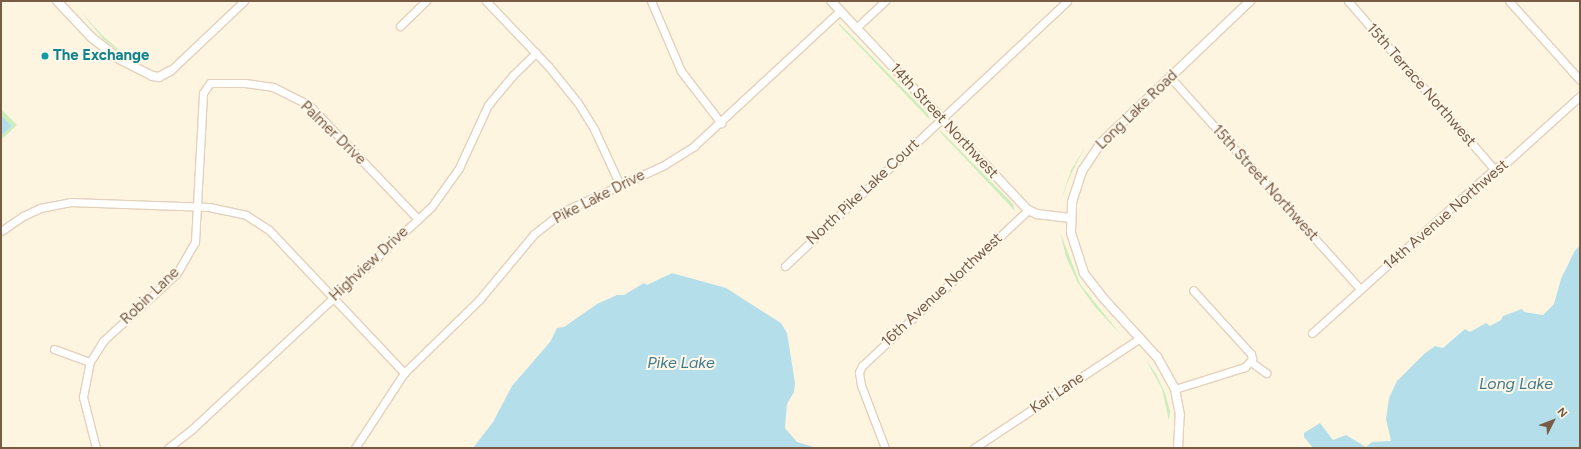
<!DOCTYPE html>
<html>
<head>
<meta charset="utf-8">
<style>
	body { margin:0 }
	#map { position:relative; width:1581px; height:449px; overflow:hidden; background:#fef5e1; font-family:Figtree,sans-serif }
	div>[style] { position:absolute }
	.green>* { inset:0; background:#ceedbe }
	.water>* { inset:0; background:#b4deea }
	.roads { filter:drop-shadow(1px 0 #e3d1bc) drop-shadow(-1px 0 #e3d1bc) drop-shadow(0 1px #e3d1bc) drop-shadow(0 -1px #e3d1bc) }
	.minor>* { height:7px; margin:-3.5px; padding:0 3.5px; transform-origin:3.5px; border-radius:3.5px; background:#fff }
	.tertiary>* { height:8px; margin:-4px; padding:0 4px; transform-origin:4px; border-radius:4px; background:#fff }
	.dots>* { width:11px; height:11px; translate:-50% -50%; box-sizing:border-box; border:2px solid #fff8e9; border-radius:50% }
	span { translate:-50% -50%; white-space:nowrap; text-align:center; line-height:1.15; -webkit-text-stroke:4px #fff8e9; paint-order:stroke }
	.culture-label { font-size:15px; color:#0d838f; font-weight:700 }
	.left { translate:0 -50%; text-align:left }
	.street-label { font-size:15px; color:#785b45 }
	.water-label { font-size:16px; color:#3d7a8e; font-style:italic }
	.frame { position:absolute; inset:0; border:2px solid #785b45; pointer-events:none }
	.north { position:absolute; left:1533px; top:401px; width:40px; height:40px; -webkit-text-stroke:3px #fff8e9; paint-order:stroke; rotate:48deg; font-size:11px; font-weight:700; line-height:16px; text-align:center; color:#785b45 }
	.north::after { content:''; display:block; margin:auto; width:14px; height:18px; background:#785b45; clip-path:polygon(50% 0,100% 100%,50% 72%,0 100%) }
</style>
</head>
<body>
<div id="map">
	<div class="green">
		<div style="clip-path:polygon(81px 12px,101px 34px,127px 57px,103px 39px)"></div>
		<div style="clip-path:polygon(839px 23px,928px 114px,930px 120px,839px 25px)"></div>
		<div style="clip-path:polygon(1px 109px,17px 125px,1px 140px,1px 136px,12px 126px,1px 115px)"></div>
		<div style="clip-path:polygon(940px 130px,1013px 204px,1015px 211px,940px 132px)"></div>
		<div style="clip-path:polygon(1085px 147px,1071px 174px,1061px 200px,1071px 170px)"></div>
		<div style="clip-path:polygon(1060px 232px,1080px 284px,1122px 336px,1095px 307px,1078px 283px,1066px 257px)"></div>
		<div style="clip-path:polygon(1146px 360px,1156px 374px,1165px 393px,1170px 411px,1169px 421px,1162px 389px)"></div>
	</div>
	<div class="water">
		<div style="clip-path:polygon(1px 115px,12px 126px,1px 136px)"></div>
		<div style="clip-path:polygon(1580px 245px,1580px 448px,1313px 448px,1304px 437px,1304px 433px,1320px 423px,1333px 440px,1346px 435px,1366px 447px,1372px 442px,1391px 441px,1386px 419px,1389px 398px,1397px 381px,1424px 354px,1435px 346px,1443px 348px,1465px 329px,1470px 332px,1486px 323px,1490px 326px,1501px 320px,1503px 316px,1522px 309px,1524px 312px,1543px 315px,1554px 304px,1561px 279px,1574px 252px)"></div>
		<div style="clip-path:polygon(672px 273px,726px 288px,781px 323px,787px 333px,795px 383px,794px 392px,787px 404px,785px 428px,797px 442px,817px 448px,473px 448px,493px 422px,512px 386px,550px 342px,557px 328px,564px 327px,597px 304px,617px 295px,624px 295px,644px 283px,647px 285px)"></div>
	</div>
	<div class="roads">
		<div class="minor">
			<div style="left:486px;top:1px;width:91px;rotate:46.3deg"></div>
			<div style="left:549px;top:67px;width:46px;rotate:51.1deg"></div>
			<div style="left:578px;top:103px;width:31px;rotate:58deg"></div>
			<div style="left:594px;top:129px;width:62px;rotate:65.1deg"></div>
			<div style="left:651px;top:1px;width:76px;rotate:66.8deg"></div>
			<div style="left:681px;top:71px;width:66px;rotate:52.4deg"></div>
			<div style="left:1348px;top:1px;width:223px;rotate:49deg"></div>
			<div style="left:1509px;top:1px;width:106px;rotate:48.1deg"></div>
			<div style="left:400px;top:26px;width:36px;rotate:-44deg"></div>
			<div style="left:856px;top:28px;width:40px;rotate:-43deg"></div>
			<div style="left:170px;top:71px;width:102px;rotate:-43.4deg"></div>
			<div style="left:1170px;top:77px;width:285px;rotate:48.1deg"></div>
			<div style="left:1px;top:231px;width:27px;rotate:-34deg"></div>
			<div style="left:23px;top:216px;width:19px;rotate:-25deg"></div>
			<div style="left:40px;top:208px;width:31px;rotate:-11deg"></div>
			<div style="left:70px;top:202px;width:139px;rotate:2.1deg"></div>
			<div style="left:209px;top:207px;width:38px;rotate:12deg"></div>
			<div style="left:246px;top:215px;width:27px;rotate:33deg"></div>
			<div style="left:269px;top:230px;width:197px;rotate:46.6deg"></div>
			<div style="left:785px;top:266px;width:387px;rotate:-43.2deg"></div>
			<div style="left:1312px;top:333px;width:245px;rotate:-42deg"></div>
			<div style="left:1494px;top:169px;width:16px;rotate:-30deg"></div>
			<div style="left:1508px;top:161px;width:97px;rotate:-42.1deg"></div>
			<div style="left:54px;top:349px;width:38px;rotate:20deg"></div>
			<div style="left:1251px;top:362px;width:19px;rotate:36deg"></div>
			<div style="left:1175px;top:389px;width:73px;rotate:-17.4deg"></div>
			<div style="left:1245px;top:367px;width:11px;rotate:-49deg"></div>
			<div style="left:1252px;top:359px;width:5px;rotate:-101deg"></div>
			<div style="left:1251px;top:354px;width:86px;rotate:-132.2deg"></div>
			<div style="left:96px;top:448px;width:53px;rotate:-104.3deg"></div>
			<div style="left:83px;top:397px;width:36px;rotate:-79deg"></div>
			<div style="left:90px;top:362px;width:25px;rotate:-58deg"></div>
			<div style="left:103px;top:341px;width:100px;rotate:-42.6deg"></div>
			<div style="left:177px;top:273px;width:36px;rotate:-60deg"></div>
			<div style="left:195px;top:242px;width:149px;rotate:-86.9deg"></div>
			<div style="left:203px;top:93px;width:12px;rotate:-55deg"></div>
			<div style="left:210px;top:83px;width:35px"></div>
			<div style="left:245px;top:83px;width:28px;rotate:8deg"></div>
			<div style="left:273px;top:87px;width:40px;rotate:26.6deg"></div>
			<div style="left:309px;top:105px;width:158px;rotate:46.3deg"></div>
			<div style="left:168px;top:448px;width:28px;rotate:-38deg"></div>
			<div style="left:190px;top:431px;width:330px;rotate:-42.9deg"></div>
			<div style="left:432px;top:206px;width:47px;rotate:-54.6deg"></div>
			<div style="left:459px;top:168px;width:69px;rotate:-65.3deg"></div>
			<div style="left:488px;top:105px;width:39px;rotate:-50deg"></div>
			<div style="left:513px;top:75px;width:32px;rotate:-44deg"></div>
			<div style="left:355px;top:448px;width:90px;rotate:-56.8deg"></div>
			<div style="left:404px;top:373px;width:105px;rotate:-44.2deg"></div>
			<div style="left:479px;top:300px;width:86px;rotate:-50.2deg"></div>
			<div style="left:534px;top:234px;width:36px;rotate:-38deg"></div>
			<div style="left:562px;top:212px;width:112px;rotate:-24.7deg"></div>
			<div style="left:664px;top:165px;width:36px;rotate:-32deg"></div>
			<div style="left:694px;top:146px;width:199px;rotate:-42.8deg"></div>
			<div style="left:885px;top:448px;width:67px;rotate:-110.9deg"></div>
			<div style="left:861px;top:385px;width:13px;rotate:-99deg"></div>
			<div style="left:859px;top:372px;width:7px;rotate:-63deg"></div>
			<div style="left:862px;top:366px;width:228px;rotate:-43.2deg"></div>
			<div style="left:974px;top:448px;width:199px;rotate:-33.5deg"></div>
		</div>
		<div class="tertiary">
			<div style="left:57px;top:1px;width:50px;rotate:46.6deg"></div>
			<div style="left:91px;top:37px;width:36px;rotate:38deg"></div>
			<div style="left:119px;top:59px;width:37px;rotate:27deg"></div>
			<div style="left:152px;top:76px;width:7px;rotate:8deg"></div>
			<div style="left:159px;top:77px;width:13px;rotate:-29deg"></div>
			<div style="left:831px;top:1px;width:287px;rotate:46.7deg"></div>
			<div style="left:1028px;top:210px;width:10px;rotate:24deg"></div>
			<div style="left:1037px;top:214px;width:33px;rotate:7deg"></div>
			<div style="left:1178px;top:448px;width:33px;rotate:-87deg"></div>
			<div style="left:1180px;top:415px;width:26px;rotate:-101deg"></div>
			<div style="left:1175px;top:389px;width:37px;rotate:-119deg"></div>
			<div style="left:1157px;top:357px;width:79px;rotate:-132.4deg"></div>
			<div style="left:1104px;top:299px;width:33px;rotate:-128deg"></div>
			<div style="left:1084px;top:273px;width:42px;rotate:-108deg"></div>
			<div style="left:1071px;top:233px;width:31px;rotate:-88deg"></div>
			<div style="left:1072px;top:202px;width:33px;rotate:-72deg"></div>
			<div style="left:1082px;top:171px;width:34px;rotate:-56deg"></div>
			<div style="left:1101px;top:143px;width:206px;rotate:-43.6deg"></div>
		</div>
	</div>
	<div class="dots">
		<div style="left:45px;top:56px;background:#0f9aa8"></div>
	</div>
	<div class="culture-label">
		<span class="left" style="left:53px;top:56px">The Exchange</span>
	</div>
	<div class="street-label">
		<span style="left:1421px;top:85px;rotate:49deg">15th Terrace Northwest</span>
		<span style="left:1137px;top:110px;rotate:-44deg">Long Lake Road</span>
		<span style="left:944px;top:121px;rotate:47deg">14th Street Northwest</span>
		<span style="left:333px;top:133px;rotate:44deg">Palmer Drive</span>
		<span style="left:1265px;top:183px;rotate:48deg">15th Street Northwest</span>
		<span style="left:863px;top:192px;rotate:-43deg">North Pike Lake Court</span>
		<span style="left:599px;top:197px;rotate:-27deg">Pike Lake Drive</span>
		<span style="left:1446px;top:215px;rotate:-41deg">14th Avenue Northwest</span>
		<span style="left:369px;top:264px;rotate:-43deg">Highview Drive</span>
		<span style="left:942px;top:290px;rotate:-43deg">16th Avenue Northwest</span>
		<span style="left:150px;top:296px;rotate:-44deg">Robin Lane</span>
		<span style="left:1057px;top:393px;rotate:-34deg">Kari Lane</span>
	</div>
	<div class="water-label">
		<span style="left:681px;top:363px">Pike Lake</span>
		<span style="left:1516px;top:384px">Long Lake</span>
	</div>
	<div class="frame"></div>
	<div class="north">N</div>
</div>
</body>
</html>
